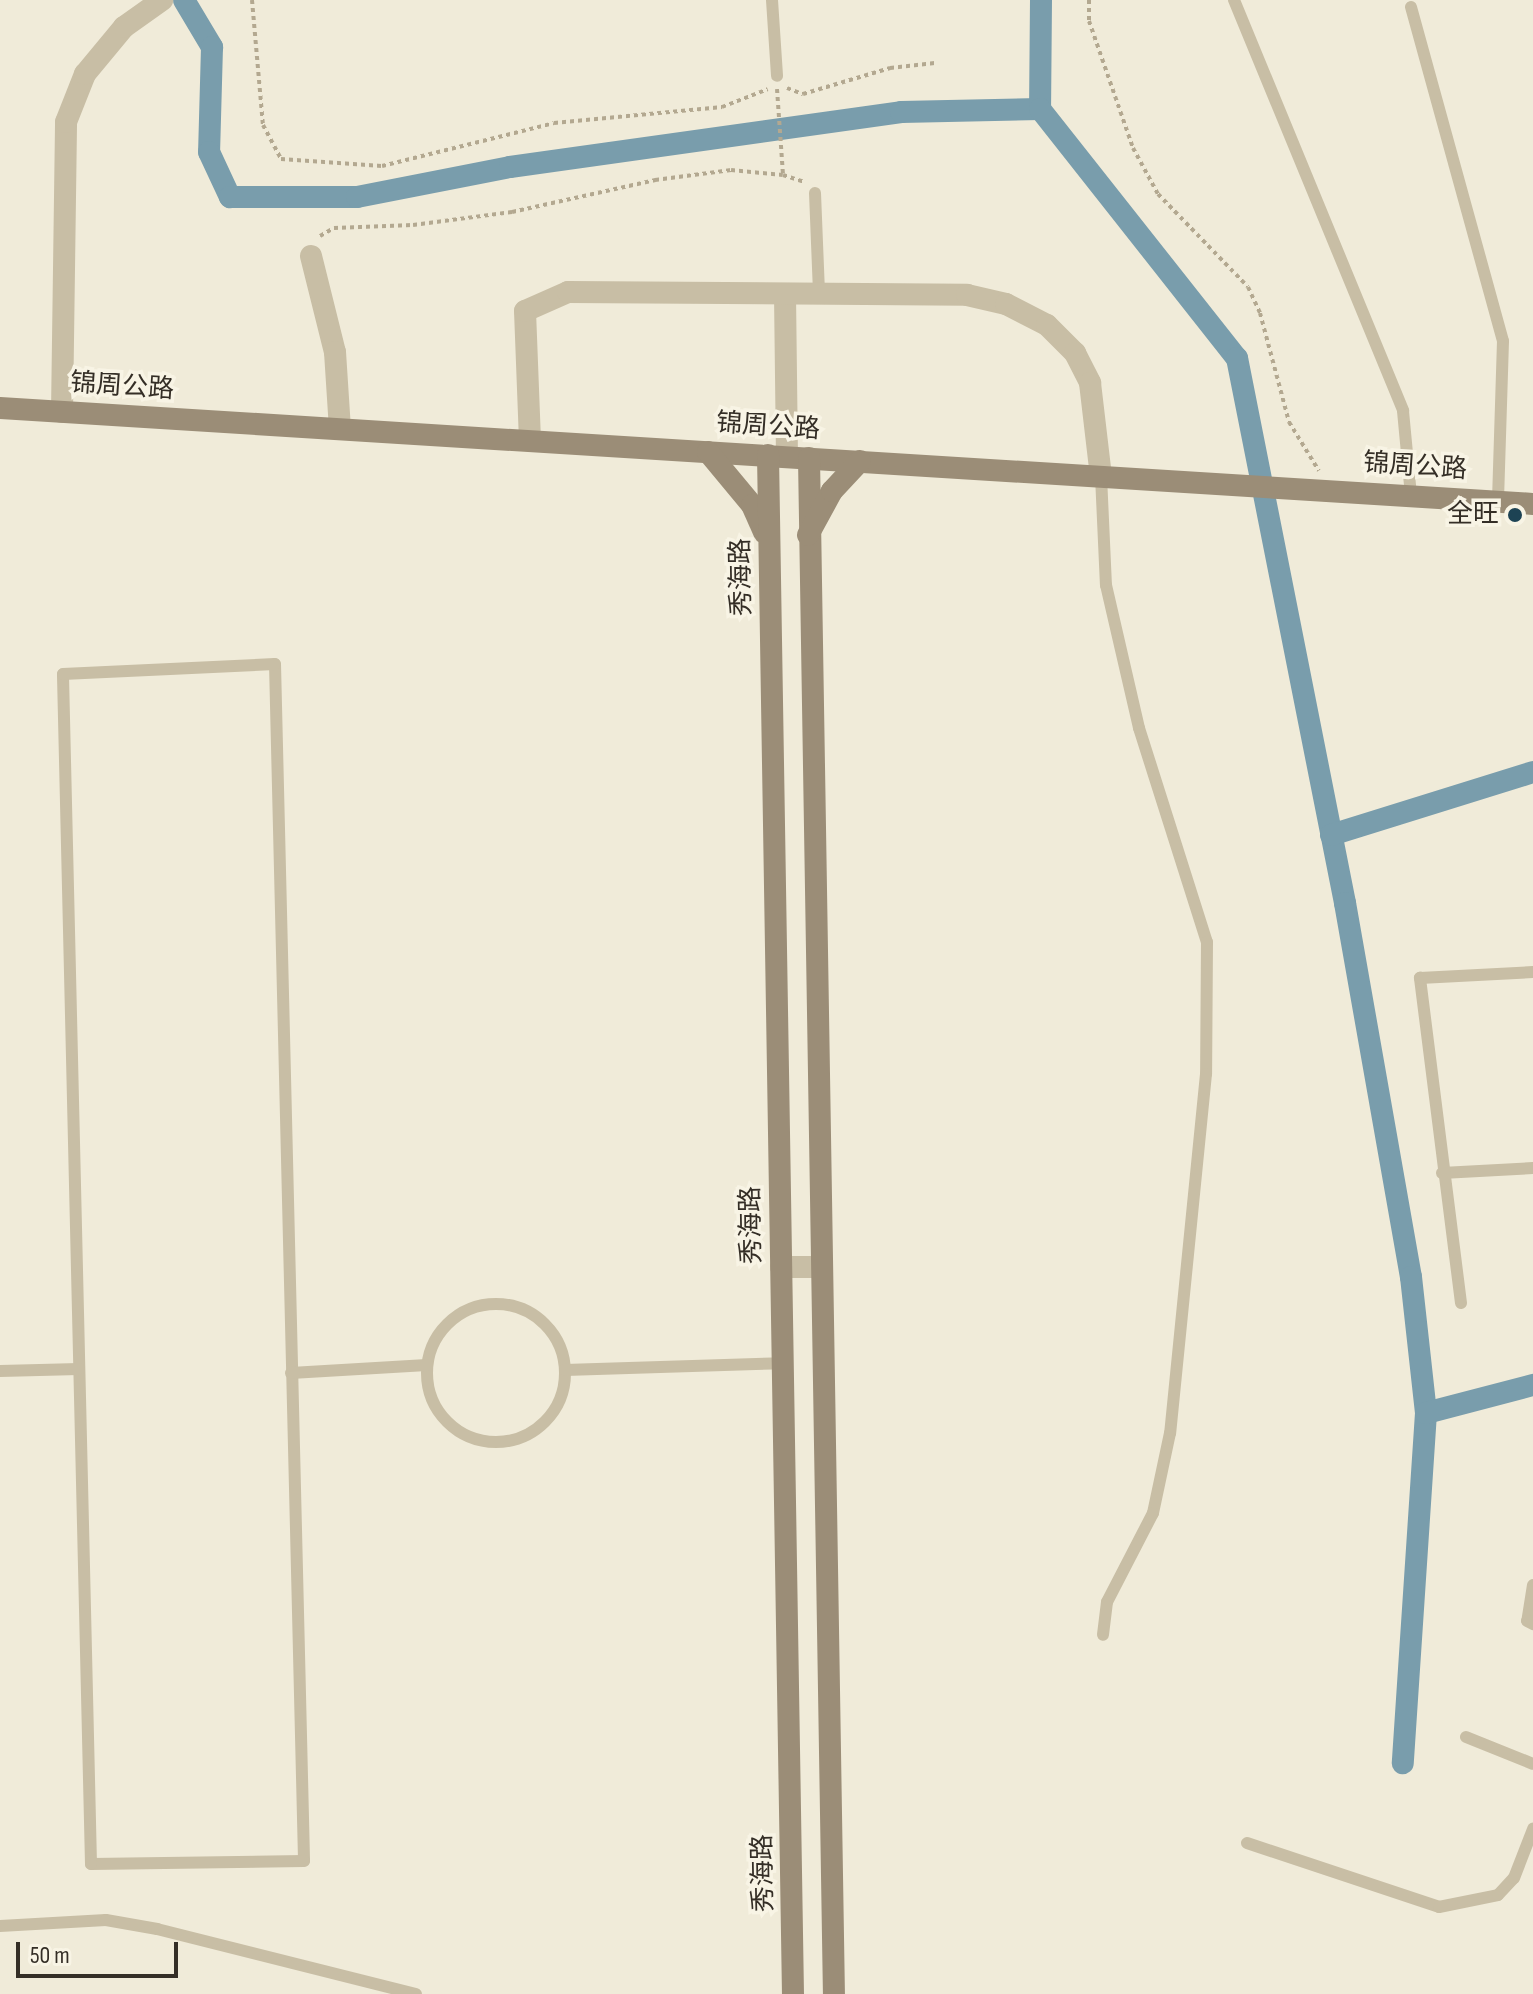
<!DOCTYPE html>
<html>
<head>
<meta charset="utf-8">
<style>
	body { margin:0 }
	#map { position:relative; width:1533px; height:1994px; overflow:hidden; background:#f0ebd9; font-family:"Sofia Sans Condensed","Noto Sans SC",sans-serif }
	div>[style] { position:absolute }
	.canal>* { height:22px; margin:-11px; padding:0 11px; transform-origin:11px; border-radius:11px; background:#799dac }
	.path>* { height:4px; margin-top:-2px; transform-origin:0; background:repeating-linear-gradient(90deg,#b3a890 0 4px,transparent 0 8px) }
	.service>* { height:12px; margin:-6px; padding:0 6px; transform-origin:6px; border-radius:6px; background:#c8bea5 }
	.service>.ring { margin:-6px; padding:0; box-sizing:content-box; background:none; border:12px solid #c8bea5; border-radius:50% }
	.minor>* { height:22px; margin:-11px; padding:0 11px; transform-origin:11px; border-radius:11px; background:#c8bea5 }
	.secondary>* { height:22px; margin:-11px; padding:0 11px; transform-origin:11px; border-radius:11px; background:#9b8d77 }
	.dots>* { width:22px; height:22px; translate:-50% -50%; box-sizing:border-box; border:4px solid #f8f4e5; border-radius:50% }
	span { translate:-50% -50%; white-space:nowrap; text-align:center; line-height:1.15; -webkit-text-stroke:7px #f8f4e5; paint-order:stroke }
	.street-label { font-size:26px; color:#342e26 }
	.poi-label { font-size:26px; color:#342e26 }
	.right { translate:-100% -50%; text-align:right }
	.scale { position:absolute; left:16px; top:1942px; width:162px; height:36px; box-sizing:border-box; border:4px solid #342e26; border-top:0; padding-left:10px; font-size:24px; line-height:28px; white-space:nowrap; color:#342e26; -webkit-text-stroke:6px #f8f4e5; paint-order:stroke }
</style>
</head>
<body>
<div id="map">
	<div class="canal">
		<div style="left:184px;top:0;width:55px;rotate:59.2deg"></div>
		<div style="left:212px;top:47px;width:105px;rotate:91.6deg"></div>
		<div style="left:209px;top:152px;width:50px;rotate:65deg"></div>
		<div style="left:230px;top:197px;width:127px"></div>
		<div style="left:357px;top:197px;width:156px;rotate:-11.1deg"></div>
		<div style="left:510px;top:167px;width:395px;rotate:-8deg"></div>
		<div style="left:901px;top:112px;width:139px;rotate:-1.2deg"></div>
		<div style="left:1041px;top:0;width:109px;rotate:90.5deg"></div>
		<div style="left:1040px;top:109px;width:318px;rotate:51.7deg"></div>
		<div style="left:1237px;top:358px;width:556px;rotate:78.79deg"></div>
		<div style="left:1345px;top:903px;width:380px;rotate:80deg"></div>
		<div style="left:1411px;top:1277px;width:137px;rotate:83.7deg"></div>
		<div style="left:1426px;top:1413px;width:351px;rotate:93.8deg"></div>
		<div style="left:1331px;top:835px;width:212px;rotate:-17.3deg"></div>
		<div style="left:1426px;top:1413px;width:111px;rotate:-14.7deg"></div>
	</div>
	<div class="path">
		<div style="left:252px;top:0;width:125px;rotate:85deg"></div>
		<div style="left:263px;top:125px;width:38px;rotate:62deg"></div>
		<div style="left:281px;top:159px;width:101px;rotate:4deg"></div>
		<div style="left:382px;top:166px;width:177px;rotate:-14deg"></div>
		<div style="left:554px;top:123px;width:169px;rotate:-5.4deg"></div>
		<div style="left:722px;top:107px;width:49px;rotate:-21.4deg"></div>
		<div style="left:1089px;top:0;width:21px;rotate:90deg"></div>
		<div style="left:1089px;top:21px;width:134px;rotate:70.9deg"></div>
		<div style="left:1133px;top:148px;width:52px;rotate:61.5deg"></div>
		<div style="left:1158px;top:194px;width:129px;rotate:45.9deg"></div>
		<div style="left:1248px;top:287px;width:29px;rotate:65deg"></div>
		<div style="left:1260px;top:313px;width:113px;rotate:75.1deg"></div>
		<div style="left:1289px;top:422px;width:57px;rotate:58.5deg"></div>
		<div style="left:787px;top:88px;width:17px;rotate:21deg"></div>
		<div style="left:803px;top:94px;width:91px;rotate:-16.6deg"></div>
		<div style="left:890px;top:68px;width:45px;rotate:-6.3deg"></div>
		<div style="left:777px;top:89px;width:86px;rotate:86deg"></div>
		<div style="left:320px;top:236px;width:16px;rotate:-30deg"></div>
		<div style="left:334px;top:228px;width:79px;rotate:-2.2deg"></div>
		<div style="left:413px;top:225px;width:100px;rotate:-7.5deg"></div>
		<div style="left:512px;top:212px;width:147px;rotate:-12.6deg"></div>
		<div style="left:655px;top:180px;width:77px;rotate:-7.5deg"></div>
		<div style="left:731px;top:170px;width:52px;rotate:5.5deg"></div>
		<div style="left:783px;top:175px;width:23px;rotate:18deg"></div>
	</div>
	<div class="service">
		<div style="left:772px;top:0;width:76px;rotate:86.2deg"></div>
		<div style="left:1234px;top:0;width:444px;rotate:67.6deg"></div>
		<div style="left:1403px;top:411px;width:84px;rotate:84.6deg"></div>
		<div style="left:1411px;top:7px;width:346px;rotate:74.6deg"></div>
		<div style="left:1503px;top:341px;width:160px;rotate:91.8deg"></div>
		<div style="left:815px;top:193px;width:101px;rotate:87.7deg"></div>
		<div style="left:1101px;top:476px;width:109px;rotate:87.4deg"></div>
		<div style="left:1106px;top:585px;width:147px;rotate:77deg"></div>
		<div style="left:1139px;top:728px;width:225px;rotate:72.4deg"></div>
		<div style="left:1207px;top:942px;width:132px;rotate:90.4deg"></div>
		<div style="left:1206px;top:1074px;width:361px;rotate:95.7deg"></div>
		<div style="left:1170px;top:1433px;width:82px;rotate:102deg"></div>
		<div style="left:1153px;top:1513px;width:100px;rotate:117.3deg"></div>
		<div style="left:1107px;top:1602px;width:33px;rotate:97deg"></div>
		<div style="left:275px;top:664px;width:1197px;rotate:88.61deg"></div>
		<div style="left:304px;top:1861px;width:213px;rotate:179.2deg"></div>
		<div style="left:91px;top:1864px;width:1190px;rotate:-91.35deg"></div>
		<div style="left:63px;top:674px;width:212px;rotate:-2.7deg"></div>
		<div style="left:1442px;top:1173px;width:91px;rotate:-3.1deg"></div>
		<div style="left:1461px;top:1303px;width:328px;rotate:-97.2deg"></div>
		<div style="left:1420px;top:978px;width:113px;rotate:-3deg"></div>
		<div class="ring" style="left:427px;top:1304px;width:126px;height:126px"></div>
		<div style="left:565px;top:1370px;width:218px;rotate:-1.8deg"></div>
		<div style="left:0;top:1371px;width:79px;rotate:-1.5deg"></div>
		<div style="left:291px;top:1373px;width:136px;rotate:-3.4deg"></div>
		<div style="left:1533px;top:1585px;width:36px;rotate:99deg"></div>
		<div style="left:1527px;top:1621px;width:7px;rotate:27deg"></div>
		<div style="left:1466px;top:1737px;width:72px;rotate:21.9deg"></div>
		<div style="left:1247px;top:1843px;width:202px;rotate:18.4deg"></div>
		<div style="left:1439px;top:1907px;width:60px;rotate:-11.5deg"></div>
		<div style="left:1498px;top:1895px;width:23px;rotate:-47deg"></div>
		<div style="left:1514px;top:1878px;width:53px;rotate:-68.8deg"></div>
		<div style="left:0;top:1926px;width:106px;rotate:-3.2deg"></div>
		<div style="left:106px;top:1920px;width:52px;rotate:10deg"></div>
		<div style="left:157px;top:1929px;width:267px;rotate:14.1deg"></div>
	</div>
	<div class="minor">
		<div style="left:311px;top:256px;width:99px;rotate:76deg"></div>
		<div style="left:335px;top:352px;width:77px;rotate:86.3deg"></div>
		<div style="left:785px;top:294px;width:163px;rotate:89.3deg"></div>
		<div style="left:62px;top:412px;width:290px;rotate:-89.2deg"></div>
		<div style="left:66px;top:122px;width:52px;rotate:-68.4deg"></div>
		<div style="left:85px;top:74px;width:61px;rotate:-50.3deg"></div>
		<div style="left:124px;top:27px;width:47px;rotate:-35.4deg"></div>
		<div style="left:530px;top:441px;width:130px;rotate:-92.2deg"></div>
		<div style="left:525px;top:311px;width:47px;rotate:-23.8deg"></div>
		<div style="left:568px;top:292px;width:399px;rotate:0.4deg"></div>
		<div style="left:967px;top:295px;width:40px;rotate:13deg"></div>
		<div style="left:1006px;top:304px;width:46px;rotate:27.1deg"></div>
		<div style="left:1047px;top:325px;width:40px;rotate:45deg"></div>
		<div style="left:1075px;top:353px;width:34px;rotate:63deg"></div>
		<div style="left:1090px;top:383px;width:94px;rotate:83.3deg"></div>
		<div style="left:781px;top:1267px;width:41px"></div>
	</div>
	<div class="secondary">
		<div style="left:0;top:408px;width:1536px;rotate:3.58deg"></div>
		<div style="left:708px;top:452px;width:69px;rotate:50.3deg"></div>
		<div style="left:752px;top:505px;width:30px;rotate:66deg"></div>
		<div style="left:768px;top:455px;width:1539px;rotate:89.07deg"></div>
		<div style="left:809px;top:458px;width:1536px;rotate:89.07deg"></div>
		<div style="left:808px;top:535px;width:50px;rotate:-61.4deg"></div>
		<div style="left:832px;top:491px;width:41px;rotate:-47deg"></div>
	</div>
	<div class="dots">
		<div style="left:1515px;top:515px;background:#1d4354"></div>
	</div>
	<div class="street-label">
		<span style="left:122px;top:387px;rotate:4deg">锦周公路</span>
		<span style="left:768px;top:427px;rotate:4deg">锦周公路</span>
		<span style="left:1415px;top:467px;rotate:4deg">锦周公路</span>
		<span style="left:742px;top:577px;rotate:-91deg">秀海路</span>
		<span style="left:752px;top:1225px;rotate:-91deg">秀海路</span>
		<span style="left:764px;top:1873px;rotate:-91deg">秀海路</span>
	</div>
	<div class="poi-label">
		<span class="right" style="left:1499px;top:515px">全旺</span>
	</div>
	<div class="scale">50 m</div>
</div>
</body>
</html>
